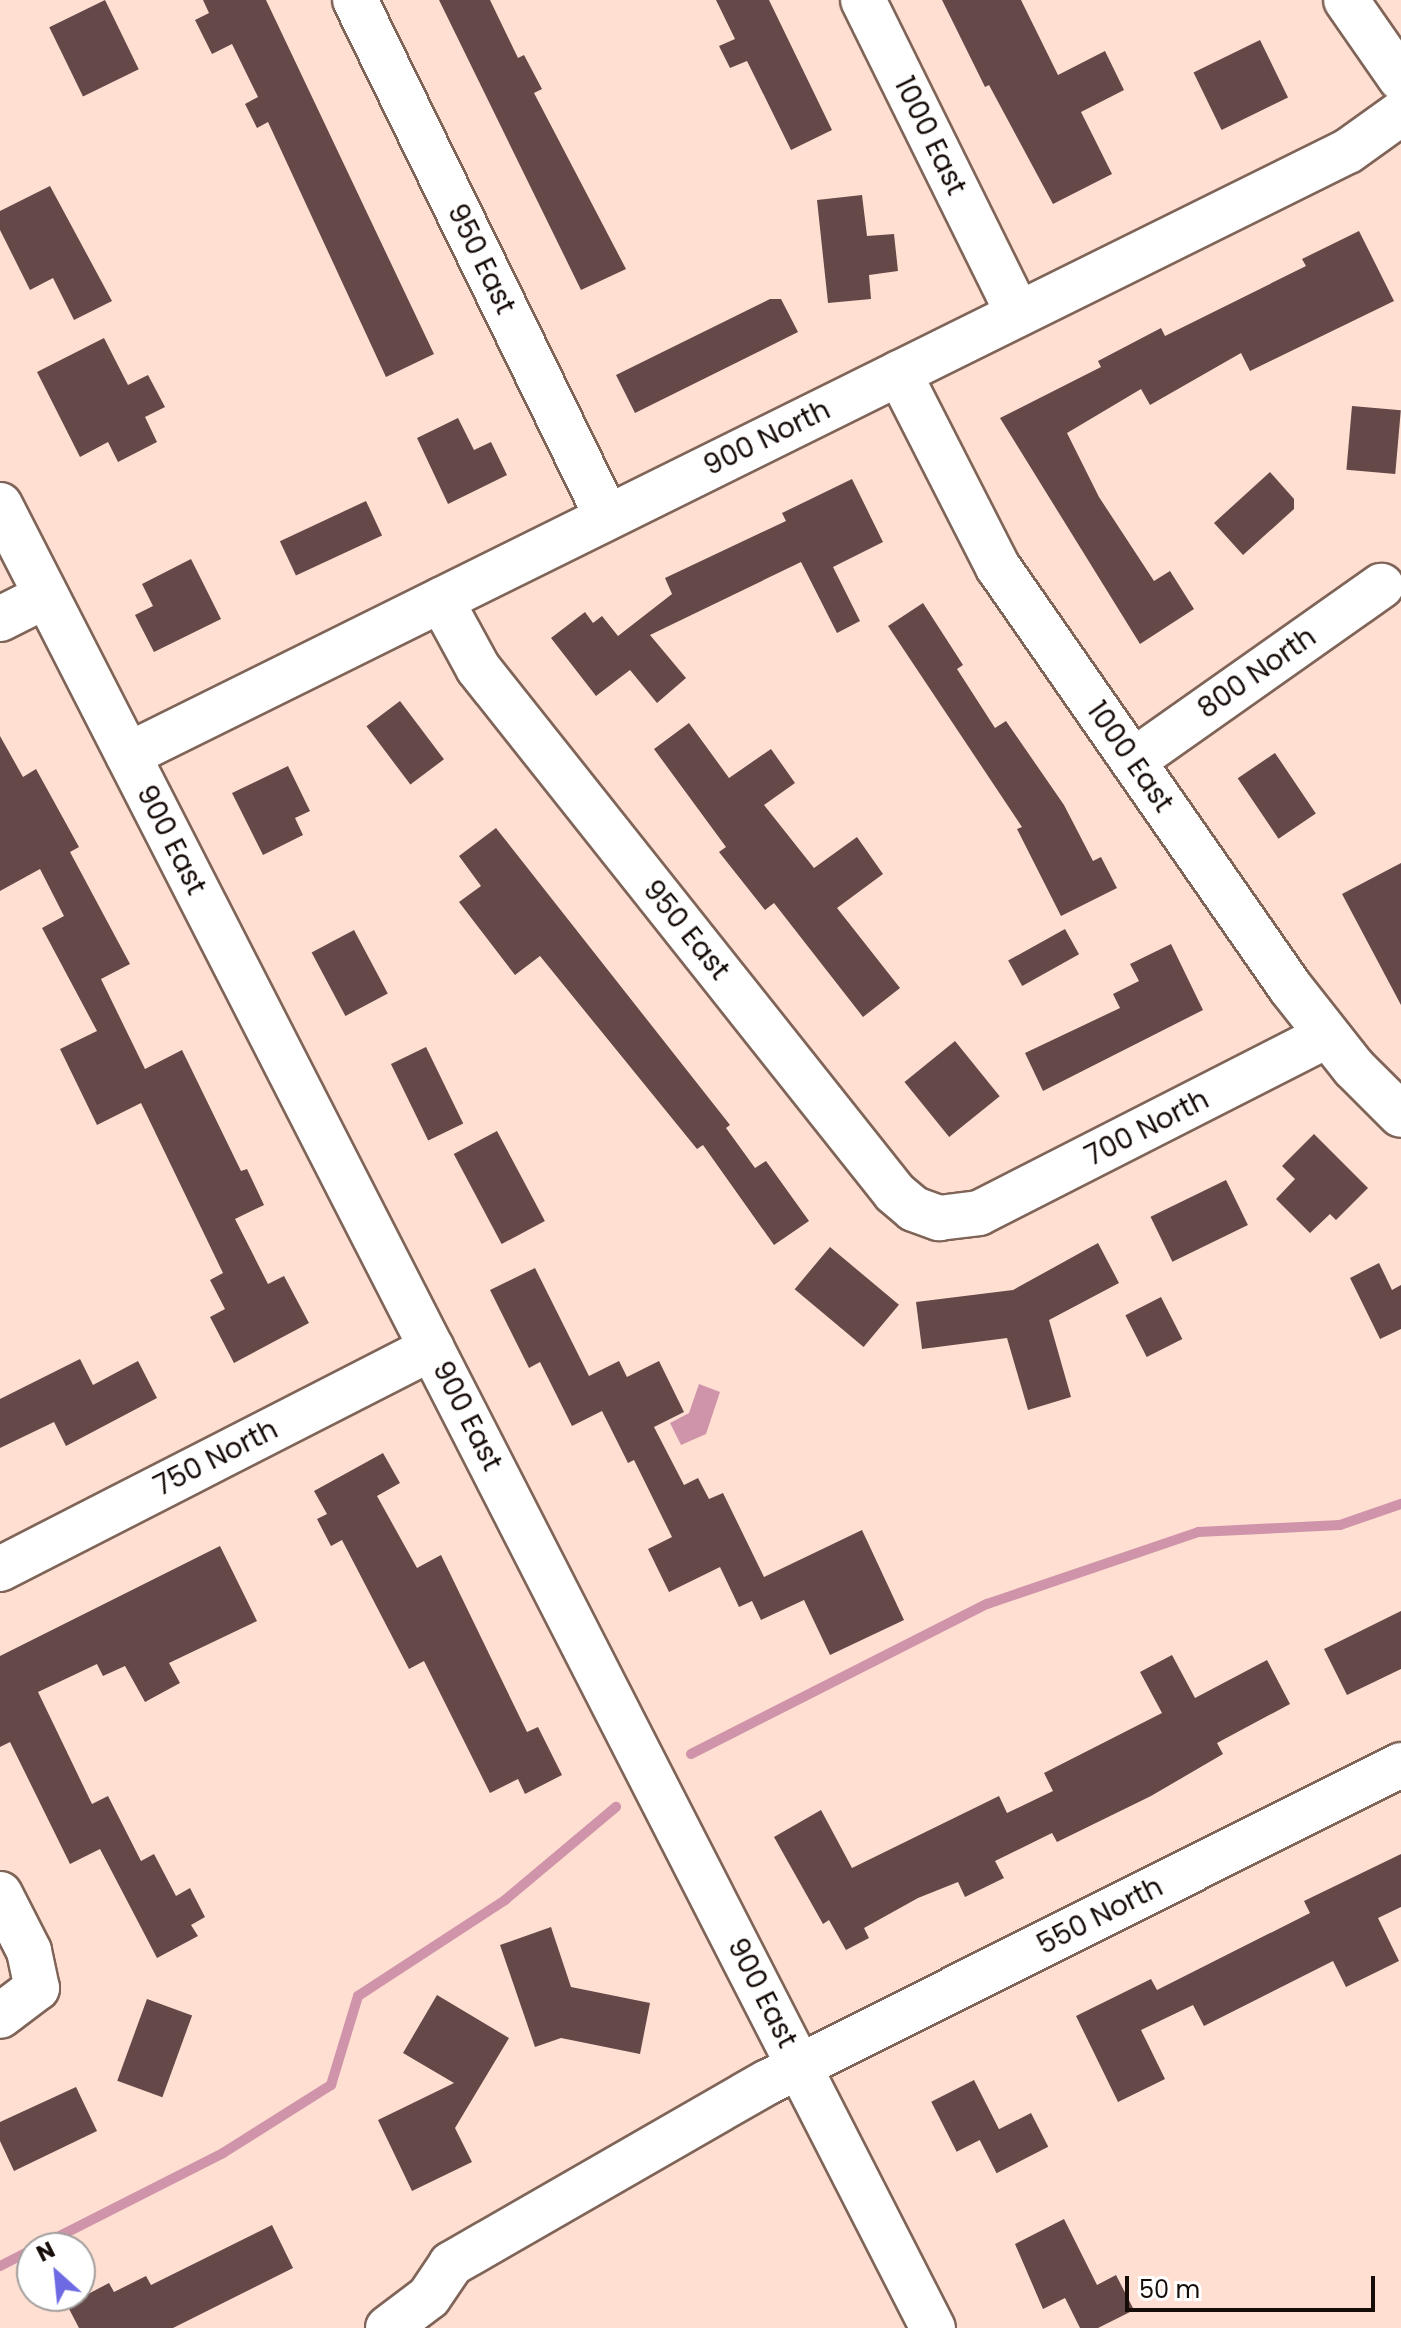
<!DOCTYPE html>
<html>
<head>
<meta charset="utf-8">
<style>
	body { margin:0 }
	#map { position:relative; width:1401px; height:2328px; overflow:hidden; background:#ffdfd2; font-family:Poppins,sans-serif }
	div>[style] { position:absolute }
	.water>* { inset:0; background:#cf94aa }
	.stream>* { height:10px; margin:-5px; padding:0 5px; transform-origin:5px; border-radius:5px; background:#cf94aa }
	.building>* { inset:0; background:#654949; transform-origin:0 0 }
	.roads { filter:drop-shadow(2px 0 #7f6458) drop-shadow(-2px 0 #7f6458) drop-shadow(0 2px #7f6458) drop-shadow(0 -2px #7f6458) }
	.minor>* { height:44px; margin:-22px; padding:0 22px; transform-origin:22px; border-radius:22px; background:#fff }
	span { translate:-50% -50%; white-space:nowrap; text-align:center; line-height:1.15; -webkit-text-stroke:8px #fff; paint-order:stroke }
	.street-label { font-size:28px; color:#160c08 }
	.north { position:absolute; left:16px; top:2232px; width:80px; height:80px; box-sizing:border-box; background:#fff; border:2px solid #a29e9c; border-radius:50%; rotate:333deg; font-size:22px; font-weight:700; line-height:32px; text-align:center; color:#160c08 }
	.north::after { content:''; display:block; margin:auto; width:28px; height:36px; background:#6e6ae4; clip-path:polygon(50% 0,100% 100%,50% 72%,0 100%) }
	.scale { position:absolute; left:1125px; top:2276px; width:250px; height:36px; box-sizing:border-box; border:4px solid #160c08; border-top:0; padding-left:10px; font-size:24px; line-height:28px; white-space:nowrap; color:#160c08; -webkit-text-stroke:6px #fff; paint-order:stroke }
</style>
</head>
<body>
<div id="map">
	<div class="water">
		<div style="clip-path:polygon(699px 1384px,720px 1392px,706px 1434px,681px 1445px,670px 1423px,689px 1413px)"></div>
	</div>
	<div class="stream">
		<div style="left:691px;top:1754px;width:332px;rotate:-26.9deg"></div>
		<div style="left:987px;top:1604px;width:223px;rotate:-18.8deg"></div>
		<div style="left:1198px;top:1532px;width:142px;rotate:-2.8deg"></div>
		<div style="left:1340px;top:1525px;width:65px;rotate:-19deg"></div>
		<div style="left:36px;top:2248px;width:210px;rotate:-26.9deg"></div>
		<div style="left:223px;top:2153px;width:128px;rotate:-32.2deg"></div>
		<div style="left:331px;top:2085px;width:93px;rotate:-73.1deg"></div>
		<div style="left:358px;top:1996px;width:176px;rotate:-33.1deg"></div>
		<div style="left:505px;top:1900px;width:145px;rotate:-40deg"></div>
		<div style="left:0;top:2266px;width:36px;rotate:-27deg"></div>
	</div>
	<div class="building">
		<div style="left:105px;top:0;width:77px;height:62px;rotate:64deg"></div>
		<div style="clip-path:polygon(203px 0,266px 0,434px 354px,386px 377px,268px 122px,257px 128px,245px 104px,258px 97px,232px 44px,212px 54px,195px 20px,209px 13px)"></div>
		<div style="clip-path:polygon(439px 0,490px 0,518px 58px,524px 55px,542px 89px,534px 93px,626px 269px,581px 290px)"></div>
		<div style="clip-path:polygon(716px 0,769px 0,832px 130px,791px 150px,747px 61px,730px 68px,719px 46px,735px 39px)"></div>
		<div style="clip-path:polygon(942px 0,1021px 0,1058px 75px,1105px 51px,1124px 90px,1081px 112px,1112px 174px,1053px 204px,989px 85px,985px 87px)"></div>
		<div style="left:1260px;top:40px;width:64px;height:74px;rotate:64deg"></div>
		<div style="clip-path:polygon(50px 186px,112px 301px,74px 320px,53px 278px,30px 290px,0 230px,0 211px)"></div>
		<div style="clip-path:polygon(862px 195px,867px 236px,894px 234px,898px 271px,869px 275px,871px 299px,828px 303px,817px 200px)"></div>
		<div style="clip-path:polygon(1359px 231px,1394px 301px,1250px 371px,1241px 353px,1150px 405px,1141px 389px,1067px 433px,1099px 497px,1154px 581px,1170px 571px,1194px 609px,1140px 644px,1000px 418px,1101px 367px,1098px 361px,1161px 328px,1165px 336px,1306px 266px,1302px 259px)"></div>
		<div style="clip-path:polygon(770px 299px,781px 299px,798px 332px,635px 413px,616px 375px)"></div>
		<div style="clip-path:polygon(104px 338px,128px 385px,148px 375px,165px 407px,145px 417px,157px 442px,118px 462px,108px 442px,80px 457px,37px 372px)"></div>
		<div style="left:1352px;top:406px;width:49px;height:64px;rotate:5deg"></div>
		<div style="clip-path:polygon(458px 418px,474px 450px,491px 442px,507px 475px,448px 504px,417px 438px)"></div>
		<div style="clip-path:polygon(1270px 472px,1294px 499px,1294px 509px,1243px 555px,1214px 523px)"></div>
		<div style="clip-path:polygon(852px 479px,883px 542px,833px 567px,860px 621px,837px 633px,801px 562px,650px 635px,686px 678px,657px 703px,630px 670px,596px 696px,551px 638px,585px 612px,593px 623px,602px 616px,618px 636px,672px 594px,665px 578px,786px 521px,782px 513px)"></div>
		<div style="left:366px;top:501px;width:38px;height:95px;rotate:65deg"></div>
		<div style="clip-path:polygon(191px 559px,221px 619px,154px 652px,135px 615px,153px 606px,142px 584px)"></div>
		<div style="clip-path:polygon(923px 603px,963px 665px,957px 669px,995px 728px,1006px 721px,1064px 805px,1093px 861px,1101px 857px,1117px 888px,1061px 916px,1017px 829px,1022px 827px,888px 626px)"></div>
		<div style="left:400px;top:701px;width:73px;height:42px;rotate:53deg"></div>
		<div style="clip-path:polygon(689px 723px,729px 778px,771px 749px,795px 783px,764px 805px,814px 868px,857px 837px,883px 874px,837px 908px,900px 988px,863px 1017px,774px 903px,765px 910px,719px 852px,726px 847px,654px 749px)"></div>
		<div style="clip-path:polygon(0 736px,23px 777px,36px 769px,79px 847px,70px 852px,130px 964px,101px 979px,145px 1069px,182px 1050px,241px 1171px,247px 1169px,264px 1205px,235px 1219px,268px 1284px,284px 1276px,309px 1323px,234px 1363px,210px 1317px,225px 1309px,210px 1280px,223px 1273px,141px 1103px,97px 1125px,60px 1049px,97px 1031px,42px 928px,64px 916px,40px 869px,0 891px)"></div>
		<div style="left:1275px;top:753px;width:73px;height:45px;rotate:56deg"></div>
		<div style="clip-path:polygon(288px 766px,310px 811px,295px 818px,303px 835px,263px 855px,232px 793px)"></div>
		<div style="clip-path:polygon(496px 828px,730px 1125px,726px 1128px,755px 1168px,766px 1161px,809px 1221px,774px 1245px,703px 1145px,697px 1149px,540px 956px,515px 975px,459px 902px,481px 886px,459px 856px)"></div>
		<div style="clip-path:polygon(1401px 863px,1401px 1005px,1342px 894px)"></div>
		<div style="left:1065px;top:929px;width:29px;height:65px;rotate:61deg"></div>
		<div style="left:354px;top:930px;width:72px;height:48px;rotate:62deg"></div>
		<div style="clip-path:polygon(1171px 944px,1203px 1010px,1043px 1091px,1025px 1053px,1120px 1008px,1113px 994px,1139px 981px,1130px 964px)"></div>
		<div style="left:955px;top:1041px;width:71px;height:65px;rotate:51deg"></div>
		<div style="left:426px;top:1047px;width:85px;height:39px;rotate:64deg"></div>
		<div style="left:497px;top:1131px;width:102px;height:49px;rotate:62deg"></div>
		<div style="clip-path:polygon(1314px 1134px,1368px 1188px,1336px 1220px,1330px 1214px,1310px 1233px,1276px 1199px,1295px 1179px,1282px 1166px)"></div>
		<div style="left:1226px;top:1180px;width:50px;height:84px;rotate:64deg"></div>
		<div style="clip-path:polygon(1098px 1243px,1119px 1283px,1049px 1320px,1071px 1397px,1028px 1410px,1007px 1338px,922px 1349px,916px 1302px,1013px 1290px)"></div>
		<div style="left:830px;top:1247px;width:90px;height:55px;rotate:40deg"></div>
		<div style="clip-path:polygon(1379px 1263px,1392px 1290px,1401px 1285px,1401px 1329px,1380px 1339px,1350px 1278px)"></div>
		<div style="clip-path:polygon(535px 1268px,589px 1376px,619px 1361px,627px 1377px,659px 1361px,684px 1412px,654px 1427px,684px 1485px,698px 1478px,709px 1499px,723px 1493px,764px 1577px,862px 1530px,904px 1620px,830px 1655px,804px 1600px,761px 1620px,752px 1601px,739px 1607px,720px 1567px,669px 1592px,648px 1549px,672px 1537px,634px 1460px,628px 1463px,602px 1411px,572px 1426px,540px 1362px,529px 1368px,490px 1290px)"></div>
		<div style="left:1161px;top:1297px;width:47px;height:40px;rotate:63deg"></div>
		<div style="clip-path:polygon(80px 1359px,93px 1385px,138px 1361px,157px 1398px,66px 1446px,54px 1422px,0 1448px,0 1399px)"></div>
		<div style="clip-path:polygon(383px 1453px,400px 1483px,377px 1496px,417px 1568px,441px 1555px,527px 1732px,538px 1727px,562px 1775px,525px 1794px,518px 1779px,490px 1793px,424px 1661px,409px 1669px,342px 1540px,331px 1546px,317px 1519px,327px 1514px,314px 1491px)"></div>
		<div style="clip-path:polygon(220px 1546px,257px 1621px,169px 1663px,180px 1683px,145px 1702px,125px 1666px,103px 1676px,97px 1664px,38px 1692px,92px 1804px,108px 1796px,141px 1861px,154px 1854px,176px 1896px,190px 1888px,205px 1917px,191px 1925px,198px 1936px,157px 1958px,100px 1849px,70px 1864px,10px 1742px,0 1747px,0 1656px)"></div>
		<div style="clip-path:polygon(1401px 1611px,1401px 1669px,1347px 1695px,1324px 1649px)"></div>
		<div style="clip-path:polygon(1172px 1655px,1195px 1698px,1267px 1660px,1290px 1704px,1217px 1743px,1223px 1754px,1151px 1796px,1057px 1842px,1052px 1833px,995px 1861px,1004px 1878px,965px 1897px,958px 1882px,918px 1898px,864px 1928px,869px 1938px,846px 1950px,829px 1920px,823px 1924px,774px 1837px,821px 1810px,852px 1868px,999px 1796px,1007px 1813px,1053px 1791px,1044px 1773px,1162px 1713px,1140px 1672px)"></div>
		<div style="clip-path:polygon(1401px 1854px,1401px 1907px,1378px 1918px,1399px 1961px,1346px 1987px,1333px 1961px,1204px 2026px,1193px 2005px,1141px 2030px,1165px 2079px,1118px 2102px,1076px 2016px,1151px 1979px,1157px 1990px,1310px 1913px,1304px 1901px)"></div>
		<div style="clip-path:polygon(551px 1927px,571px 1987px,650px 2003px,640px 2054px,561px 2038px,535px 2047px,500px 1945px)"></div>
		<div style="clip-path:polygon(437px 1995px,509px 2038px,455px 2128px,472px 2162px,412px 2191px,378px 2120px,454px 2083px,403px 2053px)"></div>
		<div style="left:147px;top:1999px;width:48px;height:87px;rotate:20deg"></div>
		<div style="left:974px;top:2080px;width:56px;height:48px;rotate:63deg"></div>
		<div style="clip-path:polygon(76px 2087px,97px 2131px,14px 2171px,0 2141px,0 2122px)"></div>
		<div style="left:1031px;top:2113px;width:38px;height:58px;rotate:63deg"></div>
		<div style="clip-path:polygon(1064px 2219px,1097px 2285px,1116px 2275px,1134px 2310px,1098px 2328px,1080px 2328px,1065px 2298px,1043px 2309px,1015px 2244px)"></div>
		<div style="clip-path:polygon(272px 2225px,293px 2268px,173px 2328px,79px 2328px,67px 2305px,109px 2283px,114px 2292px,146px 2276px,151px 2285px)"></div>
	</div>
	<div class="roads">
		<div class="minor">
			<div style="left:355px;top:0;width:575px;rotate:64.01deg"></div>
			<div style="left:863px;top:0;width:350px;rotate:63.7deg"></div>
			<div style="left:1346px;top:0;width:96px;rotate:55.2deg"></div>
			<div style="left:899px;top:373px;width:218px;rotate:63deg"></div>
			<div style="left:998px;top:567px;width:512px;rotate:55.19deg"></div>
			<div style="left:1290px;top:987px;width:103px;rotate:51.7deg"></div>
			<div style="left:1354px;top:1068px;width:66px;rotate:45deg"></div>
			<div style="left:0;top:505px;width:2048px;rotate:62.9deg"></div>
			<div style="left:441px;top:600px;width:77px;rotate:61.4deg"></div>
			<div style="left:478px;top:668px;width:670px;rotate:51.54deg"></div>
			<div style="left:895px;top:1193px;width:25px;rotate:40deg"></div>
			<div style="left:914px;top:1209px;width:27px;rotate:20deg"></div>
			<div style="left:939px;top:1218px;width:40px;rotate:-7.1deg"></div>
			<div style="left:979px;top:1213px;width:390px;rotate:-27deg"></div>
			<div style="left:0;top:619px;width:51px;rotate:-26.6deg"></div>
			<div style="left:128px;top:755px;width:1361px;rotate:-26.34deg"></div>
			<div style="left:1348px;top:151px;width:65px;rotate:-35.6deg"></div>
			<div style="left:1133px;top:761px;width:304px;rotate:-35.2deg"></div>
			<div style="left:0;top:1569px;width:485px;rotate:-27.1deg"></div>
			<div style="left:0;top:1894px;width:64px;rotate:63deg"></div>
			<div style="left:29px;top:1951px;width:38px;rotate:78deg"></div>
			<div style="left:37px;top:1988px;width:46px;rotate:142.9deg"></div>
			<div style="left:388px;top:2328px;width:51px;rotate:-37.1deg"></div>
			<div style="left:429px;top:2297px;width:40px;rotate:-56deg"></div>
			<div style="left:451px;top:2264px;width:366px;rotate:-29.9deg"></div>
			<div style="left:768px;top:2082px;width:708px;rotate:-26.6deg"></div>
		</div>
	</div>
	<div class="street-label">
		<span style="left:930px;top:136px;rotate:64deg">1000 East</span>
		<span style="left:481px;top:259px;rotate:64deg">950 East</span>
		<span style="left:767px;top:438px;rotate:-26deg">900 North</span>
		<span style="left:1257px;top:673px;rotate:-35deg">800 North</span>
		<span style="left:1130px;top:757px;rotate:55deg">1000 East</span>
		<span style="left:171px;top:840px;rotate:63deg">900 East</span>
		<span style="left:686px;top:930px;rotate:51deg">950 East</span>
		<span style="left:1147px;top:1128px;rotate:-27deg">700 North</span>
		<span style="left:467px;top:1416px;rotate:63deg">900 East</span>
		<span style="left:216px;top:1458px;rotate:-27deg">750 North</span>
		<span style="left:1100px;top:1916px;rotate:-27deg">550 North</span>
		<span style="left:762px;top:1993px;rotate:63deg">900 East</span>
	</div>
	<div class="north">N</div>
	<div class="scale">50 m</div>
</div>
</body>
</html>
